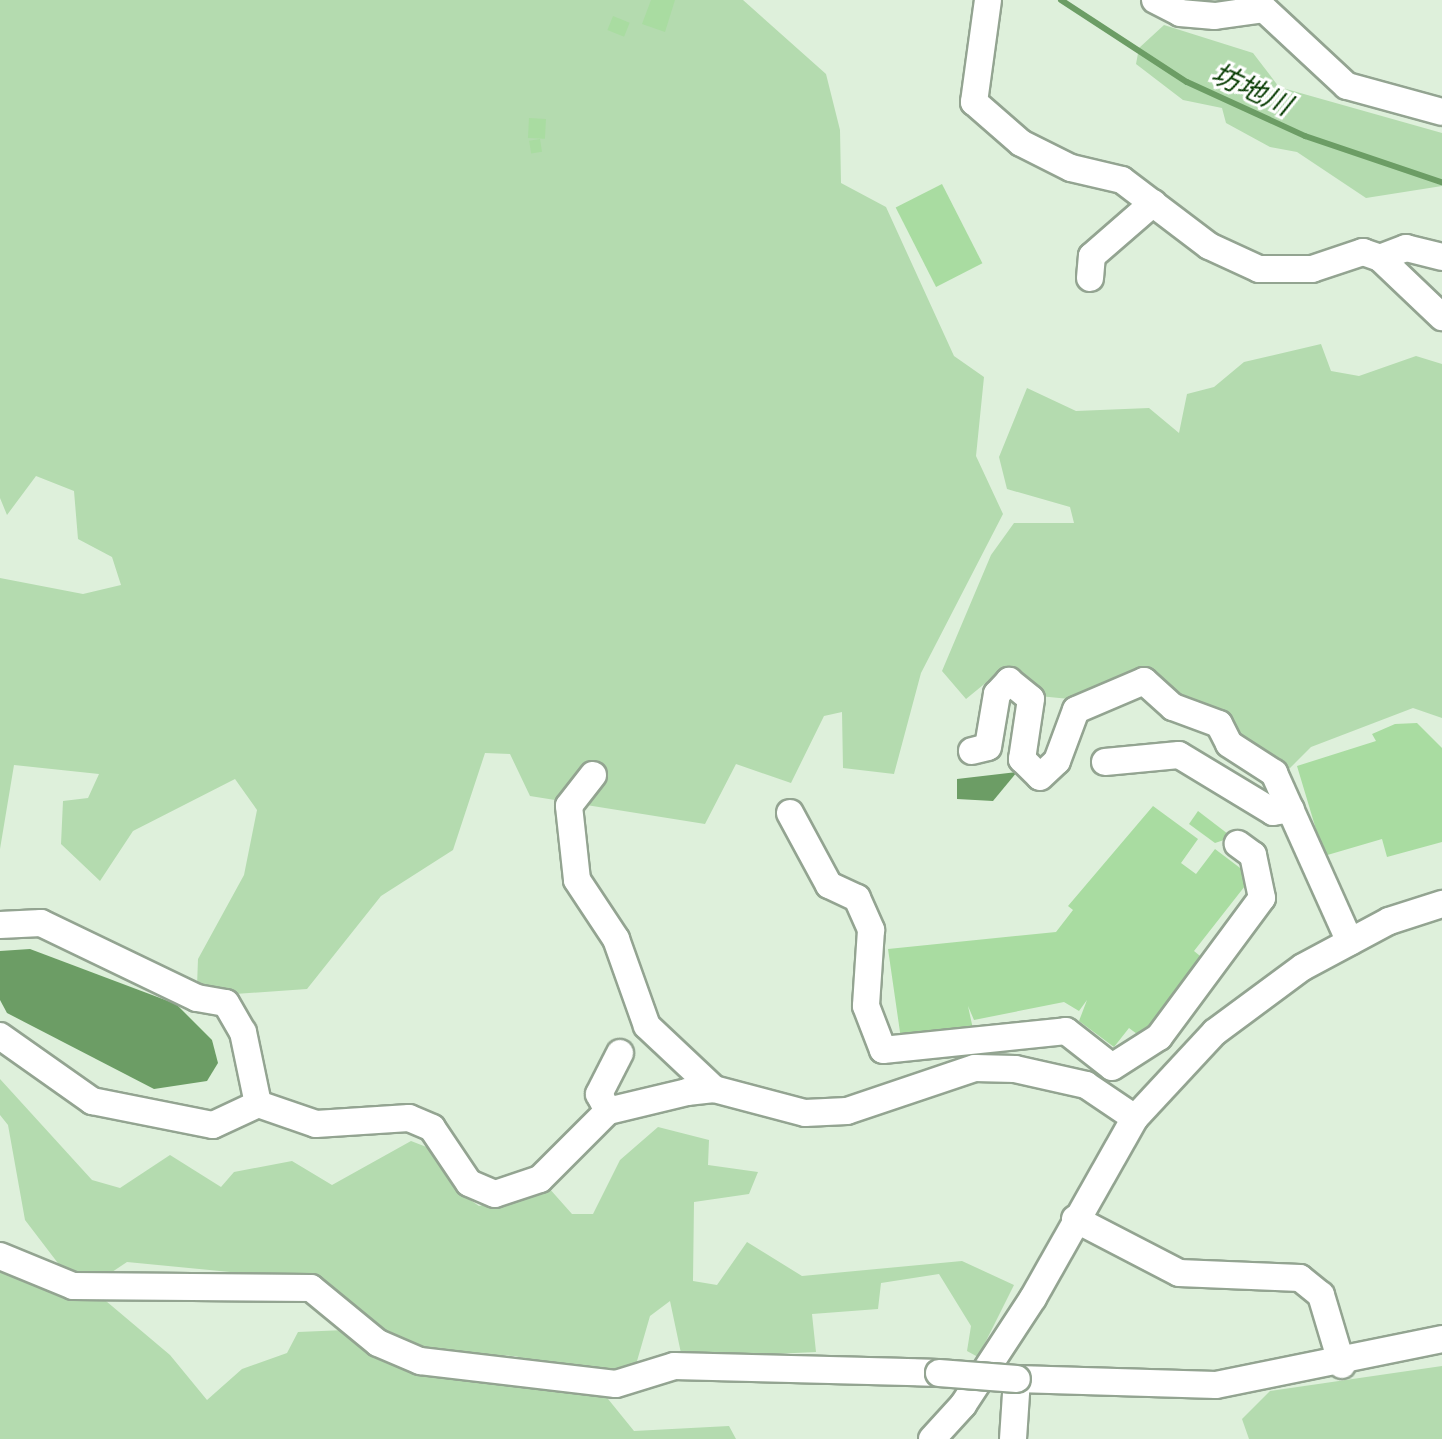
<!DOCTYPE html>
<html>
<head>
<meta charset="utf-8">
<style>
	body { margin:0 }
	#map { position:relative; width:1442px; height:1439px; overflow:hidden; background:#def0db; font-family:"Exo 2","Noto Sans JP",sans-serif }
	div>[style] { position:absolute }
	.green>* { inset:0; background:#b4dbaf }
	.water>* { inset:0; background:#6c9d65 }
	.stream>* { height:6px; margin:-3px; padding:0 3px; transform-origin:3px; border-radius:3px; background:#6c9d65 }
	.building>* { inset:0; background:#a9dca1; transform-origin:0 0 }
	.roads { filter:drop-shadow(2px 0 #93a491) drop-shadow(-2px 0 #93a491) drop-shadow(0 2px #93a491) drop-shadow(0 -2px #93a491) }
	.minor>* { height:26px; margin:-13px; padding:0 13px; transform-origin:13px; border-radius:13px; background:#fff }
	.bridges { filter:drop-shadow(2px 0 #93a491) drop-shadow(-2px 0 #93a491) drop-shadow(0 2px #93a491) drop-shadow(0 -2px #93a491) }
	.minor-bridge>* { height:26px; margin:-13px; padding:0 13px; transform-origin:13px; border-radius:13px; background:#fff }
	span { translate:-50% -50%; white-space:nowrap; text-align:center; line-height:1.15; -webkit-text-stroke:6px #fff; paint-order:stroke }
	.water-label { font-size:28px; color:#073c02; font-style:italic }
</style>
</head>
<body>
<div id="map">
	<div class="green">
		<div style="clip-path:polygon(0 0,743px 0,826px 74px,840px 130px,841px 183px,886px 207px,954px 356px,984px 377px,976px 456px,1003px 514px,921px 673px,894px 774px,843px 768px,842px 712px,824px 716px,791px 783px,736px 764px,705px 824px,530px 796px,510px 754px,485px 753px,453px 850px,381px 896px,307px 989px,235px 994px,197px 986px,198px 959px,244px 875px,257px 810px,235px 779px,133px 831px,100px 881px,61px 844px,63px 801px,88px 798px,99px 774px,14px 765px,0 849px,0 578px,83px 594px,121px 585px,112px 557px,78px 539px,74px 491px,36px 476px,7px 515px,0 498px)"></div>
		<div style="clip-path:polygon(1164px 25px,1253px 53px,1279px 87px,1442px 133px,1442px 186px,1366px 198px,1297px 152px,1270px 147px,1226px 123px,1222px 108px,1183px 100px,1136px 64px,1139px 48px)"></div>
		<div style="clip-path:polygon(1321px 344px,1331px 371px,1359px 376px,1416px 356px,1442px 364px,1442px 718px,1413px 708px,1311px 747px,1283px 775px,1145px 683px,1090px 701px,1008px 693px,988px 681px,966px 699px,942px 671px,991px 555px,1014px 523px,1074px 523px,1070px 507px,1007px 489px,999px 457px,1027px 388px,1076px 411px,1149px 408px,1179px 433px,1187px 394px,1214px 387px,1244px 362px)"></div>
		<div style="clip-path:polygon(0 1079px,92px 1180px,120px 1188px,170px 1155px,221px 1187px,234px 1172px,292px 1161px,332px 1185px,411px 1141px,442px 1153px,456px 1190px,479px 1206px,548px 1187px,572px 1214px,593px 1214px,620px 1160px,658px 1127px,709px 1140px,708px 1165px,758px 1172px,749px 1194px,694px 1202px,693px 1281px,717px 1285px,747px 1242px,802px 1276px,962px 1261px,1014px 1285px,978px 1357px,967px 1351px,971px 1326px,939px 1274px,881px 1283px,878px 1309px,812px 1314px,816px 1352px,682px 1358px,670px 1301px,650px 1316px,635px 1368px,605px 1376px,514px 1356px,413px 1351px,377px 1334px,323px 1281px,127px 1262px,100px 1280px,67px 1275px,25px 1220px,8px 1125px,0 1115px)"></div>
		<div style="clip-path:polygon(0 1271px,65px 1296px,106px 1301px,170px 1355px,207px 1400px,242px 1369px,287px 1353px,298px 1332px,345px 1330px,410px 1372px,496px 1376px,534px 1389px,604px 1394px,634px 1431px,729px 1426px,736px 1439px,0 1439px)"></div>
		<div style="clip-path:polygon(1442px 1366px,1442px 1439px,1249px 1439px,1242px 1419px,1270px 1391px)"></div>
	</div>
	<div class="water">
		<div style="clip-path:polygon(1017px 772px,993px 801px,957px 799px,957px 779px)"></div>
		<div style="clip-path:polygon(30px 949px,176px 1004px,212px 1040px,218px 1063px,207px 1081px,154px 1089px,7px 1013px,0 1000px,0 951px)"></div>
	</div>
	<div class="stream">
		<div style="left:1061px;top:0;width:150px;rotate:33.1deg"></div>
		<div style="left:1187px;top:82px;width:130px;rotate:24.6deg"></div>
		<div style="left:1305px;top:136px;width:144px;rotate:18.7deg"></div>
	</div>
	<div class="building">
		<div style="clip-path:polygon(651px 0,675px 0,665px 32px,642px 24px)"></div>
		<div style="left:613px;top:16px;width:18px;height:15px;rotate:22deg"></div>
		<div style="left:529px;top:118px;width:17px;height:20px;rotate:3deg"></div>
		<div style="left:540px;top:139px;width:13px;height:11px;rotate:81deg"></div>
		<div style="left:942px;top:184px;width:89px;height:52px;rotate:63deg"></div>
		<div style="clip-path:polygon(1417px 723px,1442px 748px,1442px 842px,1387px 857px,1382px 839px,1324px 856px,1297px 766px,1376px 741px,1372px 734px,1395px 724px)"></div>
		<div style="clip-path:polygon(1153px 806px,1198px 839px,1181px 863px,1196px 874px,1215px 849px,1252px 877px,1194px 951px,1205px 960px,1141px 1037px,1129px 1028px,1114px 1047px,1079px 1021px,1087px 1000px,1079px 1011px,1064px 1002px,974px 1020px,968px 1006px,973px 1029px,901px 1039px,888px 949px,1056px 932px,1073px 910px,1068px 906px)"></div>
		<div style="clip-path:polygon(1198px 811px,1228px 834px,1224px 840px,1215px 843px,1189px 824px)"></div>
	</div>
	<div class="roads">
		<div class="minor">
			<div style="left:988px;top:0;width:103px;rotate:97.8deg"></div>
			<div style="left:974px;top:102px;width:62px;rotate:41.1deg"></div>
			<div style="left:1021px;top:143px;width:56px;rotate:26.6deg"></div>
			<div style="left:1071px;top:168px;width:52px;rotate:13.2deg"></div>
			<div style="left:1122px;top:180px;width:109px;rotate:37.2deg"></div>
			<div style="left:1209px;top:246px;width:55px;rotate:24.7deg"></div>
			<div style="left:1259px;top:269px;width:53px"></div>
			<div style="left:1312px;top:269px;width:54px;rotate:-18.4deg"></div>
			<div style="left:1363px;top:252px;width:18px;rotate:19deg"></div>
			<div style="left:1380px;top:258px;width:86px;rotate:43.6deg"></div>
			<div style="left:1155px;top:0;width:28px;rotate:27deg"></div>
			<div style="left:1180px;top:13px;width:35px;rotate:5deg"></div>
			<div style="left:1215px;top:16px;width:49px;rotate:-8.1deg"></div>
			<div style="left:1264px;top:9px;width:113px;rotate:42.9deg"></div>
			<div style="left:1347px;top:86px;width:98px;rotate:15.3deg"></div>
			<div style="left:1380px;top:258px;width:28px;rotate:-21deg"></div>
			<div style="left:1406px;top:248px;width:37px;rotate:14deg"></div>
			<div style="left:1090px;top:278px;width:22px;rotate:-85deg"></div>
			<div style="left:1092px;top:256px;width:81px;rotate:-41deg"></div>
			<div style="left:972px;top:751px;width:16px;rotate:-14deg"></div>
			<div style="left:988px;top:747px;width:54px;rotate:-80.4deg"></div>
			<div style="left:997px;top:694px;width:18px;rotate:-47deg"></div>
			<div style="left:1009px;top:681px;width:28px;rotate:39deg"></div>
			<div style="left:1031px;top:699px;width:61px;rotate:98.5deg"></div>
			<div style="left:1022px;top:759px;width:25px;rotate:45deg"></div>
			<div style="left:1040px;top:777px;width:23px;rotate:-43deg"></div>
			<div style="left:1057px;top:761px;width:54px;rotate:-69.6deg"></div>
			<div style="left:1076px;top:710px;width:74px;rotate:-23.1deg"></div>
			<div style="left:1144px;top:681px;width:39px;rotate:42deg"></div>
			<div style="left:1173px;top:707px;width:49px;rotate:20.3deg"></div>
			<div style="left:1219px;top:724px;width:22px;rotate:63deg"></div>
			<div style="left:1229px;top:744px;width:54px;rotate:32.8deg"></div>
			<div style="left:1274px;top:773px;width:185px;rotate:65.8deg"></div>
			<div style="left:1105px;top:762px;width:74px;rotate:-5.4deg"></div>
			<div style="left:1179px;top:755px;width:110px;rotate:31.2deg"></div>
			<div style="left:1273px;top:812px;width:18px;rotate:-9deg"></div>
			<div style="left:593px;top:775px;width:39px;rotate:128deg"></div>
			<div style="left:569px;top:806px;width:74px;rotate:83.8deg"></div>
			<div style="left:577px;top:880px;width:71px;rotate:56.5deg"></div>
			<div style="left:616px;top:939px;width:92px;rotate:70.4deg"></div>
			<div style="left:647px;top:1026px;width:92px;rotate:43.2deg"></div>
			<div style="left:790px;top:813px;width:82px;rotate:61.6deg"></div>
			<div style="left:829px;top:885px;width:31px;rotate:25deg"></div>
			<div style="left:857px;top:898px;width:35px;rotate:66deg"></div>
			<div style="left:871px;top:930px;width:76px;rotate:93.8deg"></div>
			<div style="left:866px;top:1006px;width:47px;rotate:68.9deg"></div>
			<div style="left:883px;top:1050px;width:184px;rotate:-5.9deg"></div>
			<div style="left:1066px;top:1031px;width:58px;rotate:38deg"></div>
			<div style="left:1112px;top:1067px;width:56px;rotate:-32.6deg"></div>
			<div style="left:1159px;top:1037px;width:173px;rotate:-53.5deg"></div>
			<div style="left:1262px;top:898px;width:44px;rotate:-101.8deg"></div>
			<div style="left:1253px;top:855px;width:19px;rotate:-144deg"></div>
			<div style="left:0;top:925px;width:41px;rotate:-2.8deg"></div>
			<div style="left:41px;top:923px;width:173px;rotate:25.7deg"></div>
			<div style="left:197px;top:998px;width:29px;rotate:10deg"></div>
			<div style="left:226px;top:1003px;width:34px;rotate:60deg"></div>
			<div style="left:243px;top:1032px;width:74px;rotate:78.2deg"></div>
			<div style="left:0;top:1036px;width:113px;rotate:35.2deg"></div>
			<div style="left:92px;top:1101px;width:123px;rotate:11.2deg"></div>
			<div style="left:213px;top:1125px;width:50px;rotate:-25deg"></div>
			<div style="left:258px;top:1104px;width:61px;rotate:19deg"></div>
			<div style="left:316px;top:1124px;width:93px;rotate:-3.7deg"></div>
			<div style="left:409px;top:1118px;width:25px;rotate:23deg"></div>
			<div style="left:432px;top:1128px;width:66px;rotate:56.1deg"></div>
			<div style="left:469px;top:1183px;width:28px;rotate:23deg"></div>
			<div style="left:495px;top:1194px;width:47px;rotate:-18.4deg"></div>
			<div style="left:540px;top:1179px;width:96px;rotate:-45deg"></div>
			<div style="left:608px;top:1111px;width:81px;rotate:-13.5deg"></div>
			<div style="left:687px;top:1092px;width:27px;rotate:-6deg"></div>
			<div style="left:714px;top:1089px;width:94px;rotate:14.8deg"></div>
			<div style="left:805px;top:1113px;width:42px;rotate:-2.7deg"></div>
			<div style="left:847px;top:1111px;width:135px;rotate:-18.6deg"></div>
			<div style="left:975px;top:1068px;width:40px;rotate:1.4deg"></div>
			<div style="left:1015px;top:1069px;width:73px;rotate:12.7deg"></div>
			<div style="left:1086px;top:1085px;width:59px;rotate:34deg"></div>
			<div style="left:608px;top:1111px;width:19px;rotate:-118deg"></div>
			<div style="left:599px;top:1094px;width:46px;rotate:-62.9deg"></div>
			<div style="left:1075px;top:1219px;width:117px;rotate:27.4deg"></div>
			<div style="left:1179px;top:1273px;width:121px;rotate:2.4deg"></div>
			<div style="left:1300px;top:1278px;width:27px;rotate:39deg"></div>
			<div style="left:1321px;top:1295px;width:73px;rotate:73.3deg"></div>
			<div style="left:0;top:1256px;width:79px;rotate:22.3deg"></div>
			<div style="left:73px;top:1286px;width:238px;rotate:0.5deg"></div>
			<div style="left:311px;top:1288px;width:87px;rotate:39.4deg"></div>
			<div style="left:378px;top:1343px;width:46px;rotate:23.2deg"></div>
			<div style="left:420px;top:1361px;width:197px;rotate:6.7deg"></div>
			<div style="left:616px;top:1384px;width:61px;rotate:-17.2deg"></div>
			<div style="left:674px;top:1366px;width:265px;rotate:1.5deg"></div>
			<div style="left:932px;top:1439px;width:46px;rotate:-47.6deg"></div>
			<div style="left:963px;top:1405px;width:128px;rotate:-56.8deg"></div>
			<div style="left:1033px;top:1298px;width:207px;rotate:-60.5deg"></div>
			<div style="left:1135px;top:1118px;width:117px;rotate:-47.1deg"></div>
			<div style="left:1215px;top:1032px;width:109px;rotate:-36.5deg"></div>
			<div style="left:1303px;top:967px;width:98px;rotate:-28.1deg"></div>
			<div style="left:1389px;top:921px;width:56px;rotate:-17.8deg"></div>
			<div style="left:1013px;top:1439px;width:60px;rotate:-86.2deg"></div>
			<div style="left:1017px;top:1379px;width:199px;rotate:1.7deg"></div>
			<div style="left:1216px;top:1385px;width:231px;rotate:-11.5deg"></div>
		</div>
	</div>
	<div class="bridges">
		<div class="minor-bridge">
			<div style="left:939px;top:1373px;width:78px;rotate:4.4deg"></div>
		</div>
	</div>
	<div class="water-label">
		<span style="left:1252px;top:88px;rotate:25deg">坊地川</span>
	</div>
</div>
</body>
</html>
